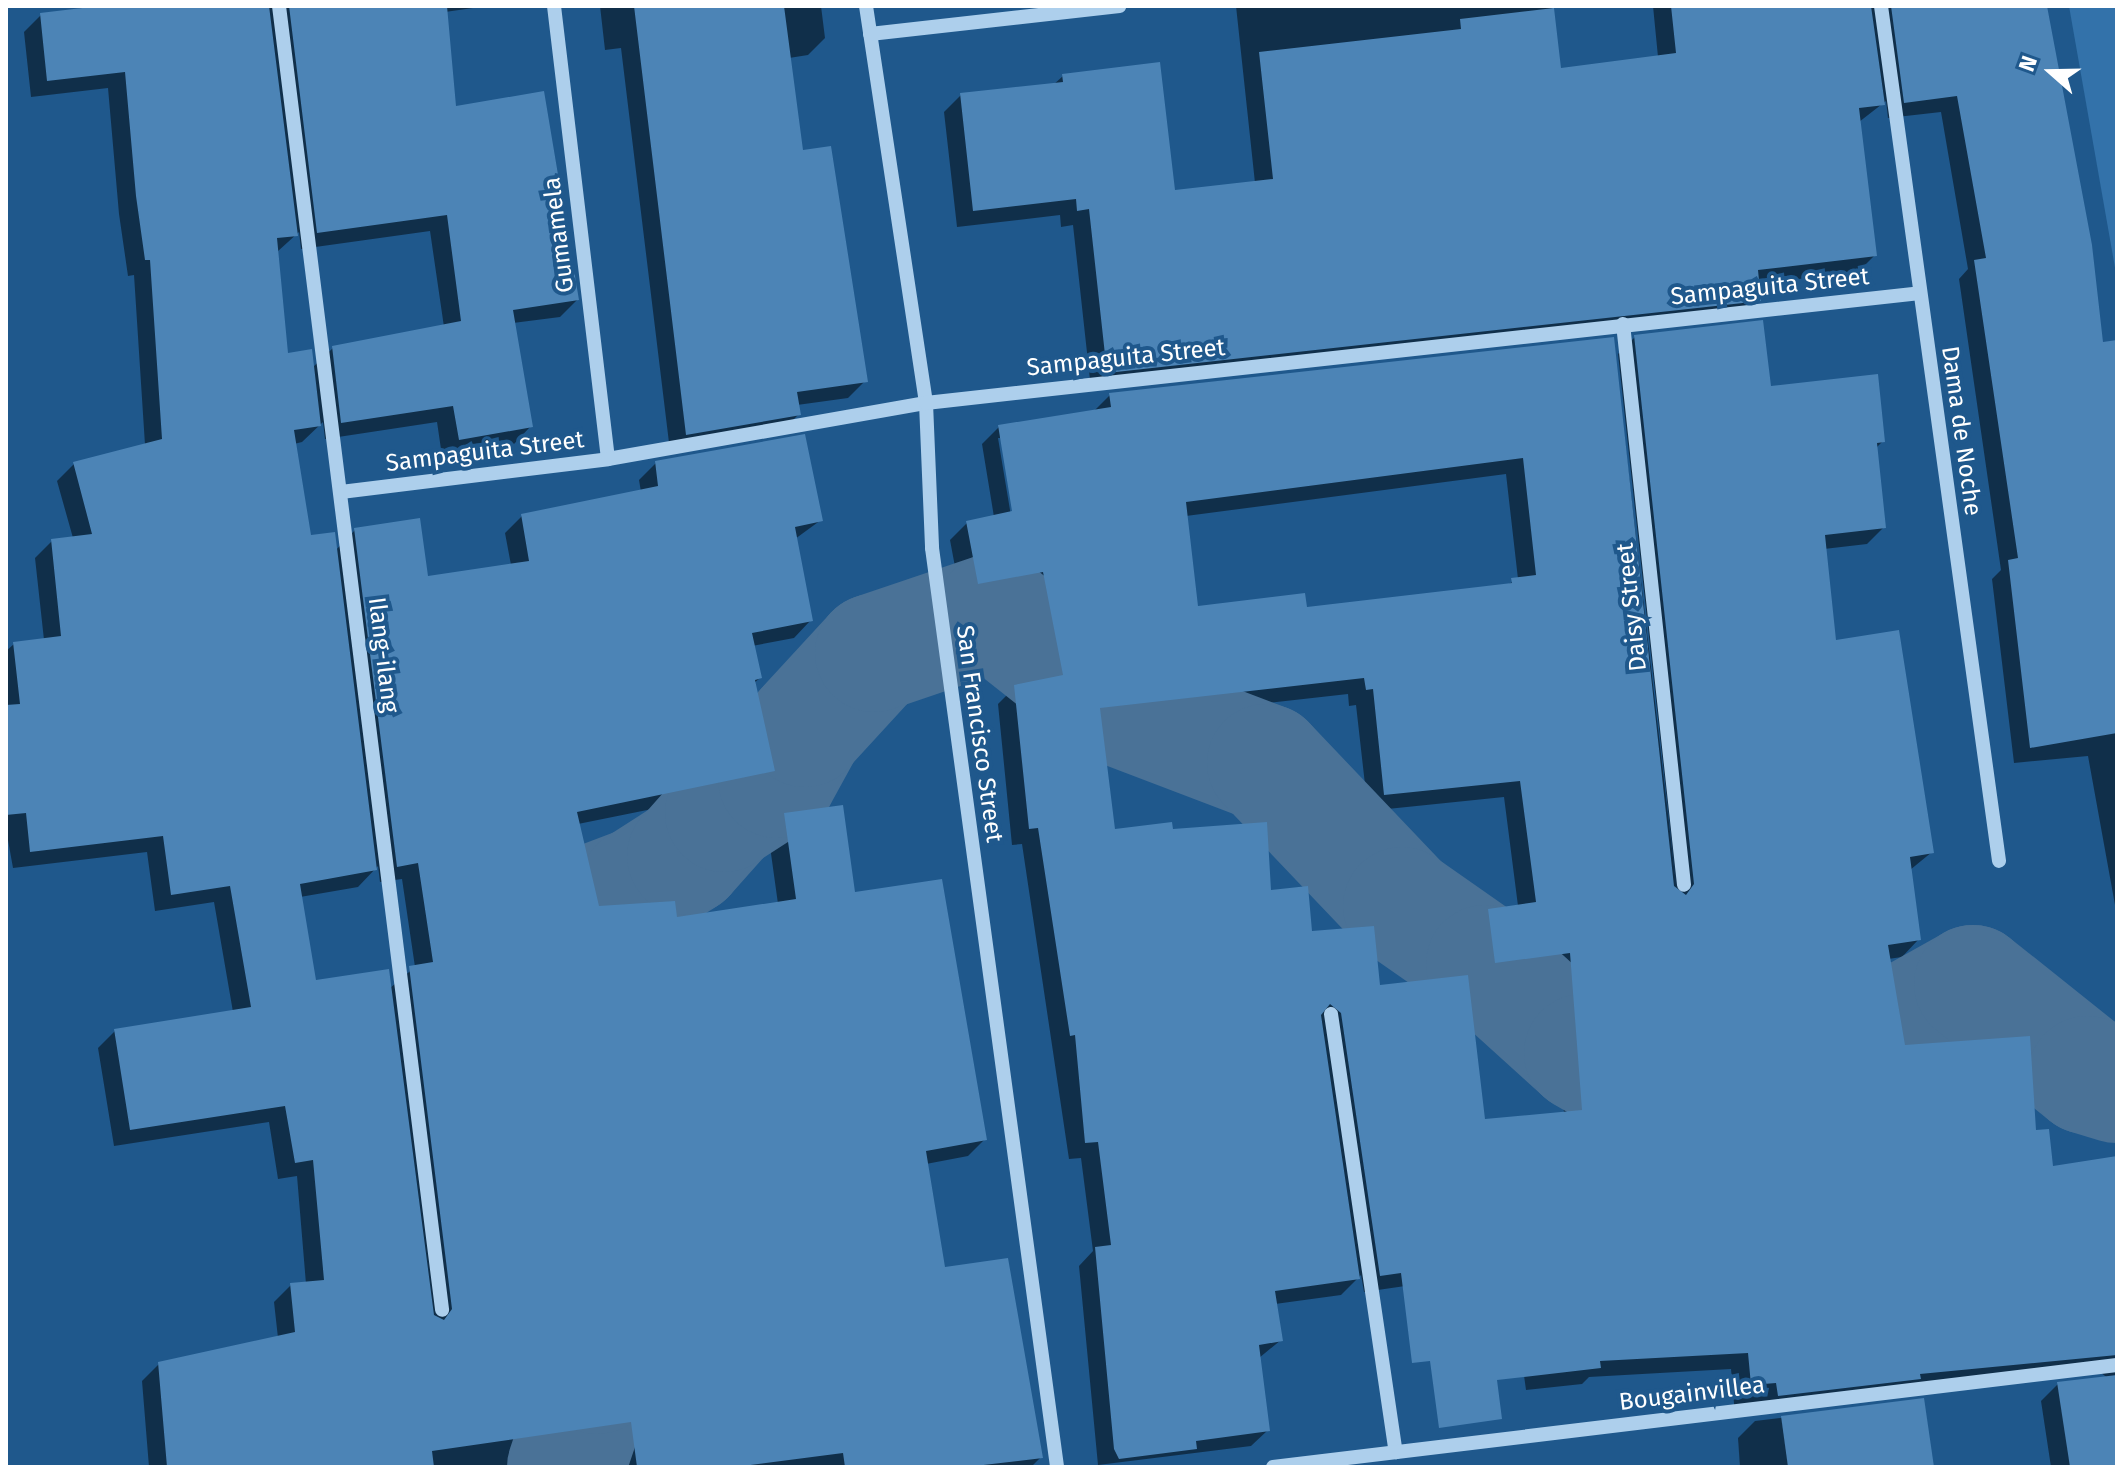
<!DOCTYPE html>
<html>
<head>
<meta charset="utf-8">
<style>
	body { margin:0 }
	#map { position:relative; width:2123px; height:1473px; overflow:hidden; background:#1f588c; font-family:"Fira Sans",sans-serif }
	div>[style] { position:absolute }
	.green>* { inset:0; background:#3372aa }
	.shadow>* { inset:0; background:#0007 }
	.river>* { height:118px; margin:-59px; padding:0 59px; transform-origin:59px; border-radius:59px; background:#4a7297 }
	.building>* { inset:0; background:#4c84b6 }
	.minor>* { height:14px; margin:-7px; padding:0 7px; transform-origin:7px; border-radius:7px; background:#adcfec }
	span { translate:-50% -50%; white-space:nowrap; text-align:center; line-height:1.15; -webkit-text-stroke:8px #1f588c; paint-order:stroke }
	.street-label { font-size:24px; color:#fff }
	.frame { position:absolute; inset:0; border:8px solid #fff; pointer-events:none }
	.north { position:absolute; left:2011px; top:32px; width:80px; height:80px; -webkit-text-stroke:6px #1f588c; paint-order:stroke; rotate:290deg; font-size:22px; font-weight:700; line-height:32px; text-align:center; color:#fff }
	.north::after { content:''; display:block; margin:auto; width:28px; height:36px; background:#fff; clip-path:polygon(50% 0,100% 100%,50% 72%,0 100%) }
</style>
</head>
<body>
<div id="map">
	<div class="green">
		<div style="clip-path:polygon(2069px 6px,2117px 6px,2117px 279px)"></div>
	</div>
	<div class="shadow">
		<div style="clip-path:polygon(evenodd,96px 6px,487px 6px,445px 12px,454px 108px,577px 300px,560px 317px,513px 323px,530px 427px,514px 444px,442px 456px,437px 422px,325px 439px,323px 422px,302px 442px,294px 444px,310px 538px,335px 551px,355px 530px,427px 578px,511px 565px,505px 533px,522px 516px,641px 492px,639px 480px,656px 463px,821px 520px,795px 539px,810px 621px,794px 638px,752px 646px,760px 678px,754px 683px,773px 771px,756px 788px,578px 824px,598px 908px,675px 920px,778px 904px,768px 832px,785px 815px,853px 894px,985px 1139px,968px 1156px,926px 1164px,943px 1269px,1041px 1457px,1031px 1467px,149px 1467px,142px 1381px,159px 1364px,278px 1338px,274px 1302px,291px 1285px,306px 1284px,297px 1176px,278px 1179px,269px 1122px,114px 1146px,98px 1048px,115px 1031px,233px 1012px,214px 902px,155px 911px,147px 852px,13px 868px,6px 829px,6px 651px,14px 644px,44px 640px,35px 558px,52px 541px,73px 538px,57px 481px,74px 464px,145px 445px,134px 275px,128px 276px,119px 214px,108px 88px,31px 97px,24px 32px,41px 15px,96px 6px,430px 231px,444px 327px,333px 348px,312px 368px,286px 355px,277px 252px,299px 232px,301px 249px,430px 231px,96px 6px,378px 866px,380px 882px,402px 879px,415px 967px,390px 988px,315px 983px,300px 897px,358px 887px,378px 866px)"></div>
		<div style="clip-path:polygon(600px 6px,821px 6px,825px 38px,808px 55px,789px 58px,802px 152px,865px 381px,848px 398px,797px 405px,799px 414px,782px 431px,670px 451px,621px 48px,605px 50px)"></div>
		<div style="clip-path:polygon(1236px 6px,1552px 6px,1559px 70px,1658px 57px,1653px 6px,2045px 6px,2102px 345px,2117px 342px,2117px 916px,2088px 756px,2014px 763px,1992px 579px,2001px 570px,1959px 279px,1968px 269px,1941px 112px,1888px 118px,1886px 101px,1859px 122px,1875px 255px,1858px 272px,1757px 284px,1759px 300px,1742px 317px,1091px 389px,1073px 225px,1061px 227px,1060px 215px,957px 227px,944px 112px,961px 95px,1053px 85px,1063px 76px,1173px 192px,1255px 183px)"></div>
		<div style="clip-path:polygon(evenodd,1635px 337px,1769px 389px,1883px 441px,1875px 449px,1884px 527px,1867px 544px,1824px 549px,1834px 642px,1932px 852px,1910px 870px,1918px 940px,1902px 957px,1888px 959px,1904px 1047px,2034px 1132px,2051px 1168px,2117px 1158px,2117px 1467px,2051px 1467px,2041px 1401px,2058px 1384px,2108px 1378px,2098px 1371px,1735px 1415px,1731px 1369px,1589px 1377px,1582px 1384px,1526px 1390px,1491px 1136px,1564px 1114px,1554px 968px,1478px 979px,1472px 928px,1489px 911px,1518px 906px,1504px 797px,1368px 811px,1356px 705px,1349px 706px,1348px 694px,1100px 722px,1113px 831px,1171px 831px,1269px 892px,1310px 933px,1378px 987px,1419px 1284px,1364px 1292px,1361px 1275px,1341px 1295px,1275px 1304px,1281px 1340px,1259px 1358px,1268px 1430px,1251px 1446px,1098px 1465px,1079px 1266px,1093px 1251px,1081px 1158px,1069px 1159px,1022px 844px,1012px 845px,998px 704px,1015px 687px,1044px 681px,1027px 588px,961px 599px,950px 540px,967px 523px,994px 517px,982px 444px,999px 427px,1093px 412px,1110px 395px,1613px 339px,1677px 892px,1618px 354px,1635px 337px,998px 438px,1002px 438px,1016px 521px,1012px 522px,998px 438px,1635px 337px,1506px 474px,1518px 579px,1507px 585px,1305px 609px,1197px 608px,1186px 516px,1506px 474px)"></div>
		<div style="clip-path:polygon(1922px 1401px,1932px 1467px,1740px 1467px,1738px 1438px,1755px 1421px)"></div>
	</div>
	<div class="river">
		<div style="left:551px;top:1045px;width:80px;rotate:-89.3deg"></div>
		<div style="left:552px;top:965px;width:48px;rotate:-66.6deg"></div>
		<div style="left:571px;top:921px;width:29px;rotate:-38deg"></div>
		<div style="left:594px;top:903px;width:48px;rotate:-20.7deg"></div>
		<div style="left:639px;top:886px;width:56px;rotate:-32.6deg"></div>
		<div style="left:686px;top:856px;width:57px;rotate:-48.5deg"></div>
		<div style="left:724px;top:813px;width:63px;rotate:-32.7deg"></div>
		<div style="left:777px;top:779px;width:58px;rotate:-61.2deg"></div>
		<div style="left:805px;top:728px;width:102px;rotate:-47.4deg"></div>
		<div style="left:874px;top:653px;width:128px;rotate:-18.7deg"></div>
		<div style="left:995px;top:612px;width:150px;rotate:38.2deg"></div>
		<div style="left:1113px;top:705px;width:164px;rotate:20.8deg"></div>
		<div style="left:1266px;top:763px;width:197px;rotate:46.4deg"></div>
		<div style="left:1402px;top:906px;width:101px;rotate:34.9deg"></div>
		<div style="left:1485px;top:964px;width:132px;rotate:42.2deg"></div>
		<div style="left:1583px;top:1053px;width:103px;rotate:29.8deg"></div>
		<div style="left:1672px;top:1104px;width:112px;rotate:-1deg"></div>
		<div style="left:1784px;top:1102px;width:121px;rotate:-34.2deg"></div>
		<div style="left:1884px;top:1034px;width:102px;rotate:-29.3deg"></div>
		<div style="left:1973px;top:984px;width:146px;rotate:38.6deg"></div>
		<div style="left:2087px;top:1075px;width:31px;rotate:17deg"></div>
		<div style="left:566px;top:1467px;width:97px;rotate:-71.4deg"></div>
		<div style="left:597px;top:1375px;width:103px;rotate:-98.4deg"></div>
	</div>
	<div class="building">
		<div style="clip-path:polygon(99px 6px,269px 6px,298px 236px,277px 238px,288px 353px,312px 349px,321px 426px,294px 430px,311px 535px,335px 532px,377px 870px,300px 884px,316px 980px,389px 969px,434px 1315px,444px 1320px,452px 1309px,409px 966px,433px 962px,418px 863px,397px 867px,354px 528px,420px 518px,428px 576px,529px 561px,521px 514px,658px 486px,655px 461px,805px 434px,823px 521px,795px 527px,813px 621px,752px 633px,762px 678px,755px 680px,775px 771px,577px 812px,599px 906px,675px 901px,677px 917px,796px 899px,784px 813px,843px 805px,855px 892px,942px 879px,987px 1140px,926px 1151px,945px 1267px,1008px 1258px,1043px 1458px,966px 1467px,845px 1467px,843px 1453px,735px 1467px,637px 1467px,631px 1422px,432px 1451px,434px 1467px,167px 1467px,158px 1362px,295px 1332px,290px 1283px,324px 1280px,313px 1160px,295px 1163px,285px 1106px,130px 1130px,114px 1029px,251px 1007px,230px 886px,171px 895px,163px 836px,30px 852px,26px 813px,6px 815px,6px 705px,20px 704px,13px 642px,61px 636px,51px 539px,92px 534px,73px 462px,162px 439px,150px 260px,145px 260px,136px 196px,125px 72px,47px 81px,40px 13px)"></div>
		<div style="clip-path:polygon(289px 6px,447px 6px,456px 106px,544px 91px,579px 300px,513px 310px,533px 427px,459px 440px,453px 406px,341px 423px,332px 346px,461px 321px,447px 215px,317px 233px)"></div>
		<div style="clip-path:polygon(634px 6px,784px 6px,803px 150px,831px 146px,868px 382px,797px 392px,801px 415px,686px 435px)"></div>
		<div style="clip-path:polygon(1671px 6px,1871px 6px,1885px 105px,1859px 108px,1877px 256px,1758px 270px,1761px 301px,1107px 373px,1089px 209px,1077px 211px,1076px 199px,973px 211px,960px 93px,1063px 82px,1062px 74px,1160px 62px,1175px 190px,1273px 179px,1259px 52px,1461px 29px,1460px 19px,1554px 8px,1561px 68px,1676px 53px)"></div>
		<div style="clip-path:polygon(1891px 6px,2047px 6px,2092px 245px,2103px 342px,2117px 340px,2117px 733px,2030px 748px,2008px 560px,2018px 558px,1974px 260px,1986px 258px,1957px 96px,1904px 103px)"></div>
		<div style="clip-path:polygon(evenodd,1763px 320px,1771px 386px,1878px 374px,1885px 442px,1877px 443px,1886px 528px,1825px 535px,1836px 640px,1899px 630px,1934px 853px,1910px 857px,1921px 940px,1888px 945px,1905px 1045px,2030px 1036px,2036px 1130px,2049px 1129px,2053px 1166px,2117px 1156px,2117px 1355px,1920px 1374px,1921px 1379px,1778px 1396px,1776px 1383px,1751px 1385px,1748px 1353px,1600px 1361px,1601px 1368px,1497px 1380px,1502px 1419px,1439px 1428px,1430px 1361px,1412px 1363px,1401px 1273px,1380px 1276px,1341px 1013px,1330px 1004px,1321px 1015px,1360px 1279px,1275px 1291px,1283px 1341px,1259px 1345px,1270px 1431px,1196px 1441px,1197px 1449px,1119px 1459px,1114px 1449px,1095px 1247px,1111px 1245px,1098px 1142px,1085px 1143px,1075px 1035px,1070px 1036px,1038px 828px,1029px 829px,1014px 685px,1063px 675px,1043px 572px,978px 584px,966px 521px,1012px 511px,998px 425px,1111px 407px,1109px 393px,1614px 337px,1674px 886px,1686px 895px,1694px 884px,1634px 335px,1763px 320px,1523px 458px,1536px 575px,1511px 578px,1512px 583px,1307px 607px,1305px 593px,1198px 606px,1186px 502px,1523px 458px,1763px 320px,1364px 678px,1366px 690px,1373px 689px,1384px 795px,1520px 781px,1536px 902px,1488px 909px,1495px 963px,1570px 953px,1582px 1110px,1485px 1119px,1468px 975px,1380px 985px,1374px 926px,1312px 931px,1308px 886px,1271px 890px,1267px 822px,1173px 829px,1172px 822px,1115px 829px,1100px 708px,1364px 678px)"></div>
		<div style="clip-path:polygon(2117px 1375px,2117px 1467px,2070px 1467px,2057px 1382px)"></div>
		<div style="clip-path:polygon(1924px 1398px,1934px 1467px,1788px 1467px,1781px 1416px)"></div>
	</div>
	<div class="minor">
		<div style="left:279px;top:6px;width:1314px;rotate:82.87deg"></div>
		<div style="left:554px;top:6px;width:456px;rotate:83.2deg"></div>
		<div style="left:866px;top:6px;width:402px;rotate:81.4deg"></div>
		<div style="left:926px;top:403px;width:145px;rotate:87.6deg"></div>
		<div style="left:932px;top:548px;width:927px;rotate:82.25deg"></div>
		<div style="left:1881px;top:6px;width:863px;rotate:82.14deg"></div>
		<div style="left:870px;top:34px;width:251px;rotate:-6.4deg"></div>
		<div style="left:1623px;top:324px;width:564px;rotate:83.79deg"></div>
		<div style="left:341px;top:492px;width:269px;rotate:-7deg"></div>
		<div style="left:608px;top:459px;width:323px;rotate:-10deg"></div>
		<div style="left:926px;top:403px;width:1000px;rotate:-6.31deg"></div>
		<div style="left:1331px;top:1014px;width:443px;rotate:81.6deg"></div>
		<div style="left:1273px;top:1467px;width:850px;rotate:-6.89deg"></div>
	</div>
	<div class="street-label">
		<span style="left:559px;top:235px;rotate:-97deg">Gumamela</span>
		<span style="left:1770px;top:287px;rotate:-6deg">Sampaguita Street</span>
		<span style="left:1126px;top:358px;rotate:-6deg">Sampaguita Street</span>
		<span style="left:1961px;top:431px;rotate:82deg">Dama de Noche</span>
		<span style="left:485px;top:452px;rotate:-7deg">Sampaguita Street</span>
		<span style="left:1632px;top:607px;rotate:-96deg">Daisy Street</span>
		<span style="left:383px;top:655px;rotate:83deg">Ilang-ilang</span>
		<span style="left:979px;top:734px;rotate:82deg">San Francisco Street</span>
		<span style="left:1692px;top:1394px;rotate:-7deg">Bougainvillea</span>
	</div>
	<div class="frame"></div>
	<div class="north">N</div>
</div>
</body>
</html>
